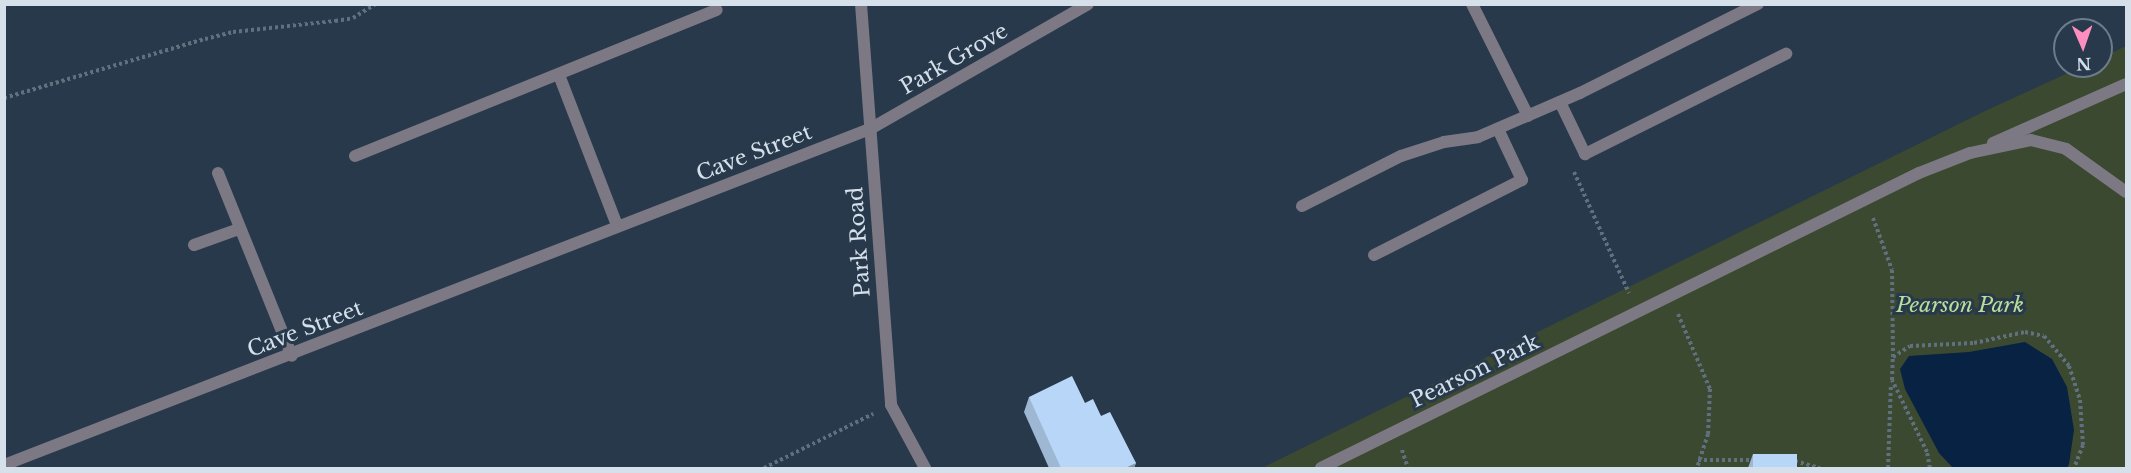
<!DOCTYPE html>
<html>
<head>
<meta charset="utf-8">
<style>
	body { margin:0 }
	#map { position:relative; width:2131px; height:473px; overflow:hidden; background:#28394b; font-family:"Libre Baskerville",serif }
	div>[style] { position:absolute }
	.green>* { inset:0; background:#3b4930 }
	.water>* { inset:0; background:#072242 }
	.path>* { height:4px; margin-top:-2px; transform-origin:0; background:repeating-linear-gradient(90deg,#60707f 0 3px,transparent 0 6px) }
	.lane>* { height:12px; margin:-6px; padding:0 6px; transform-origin:6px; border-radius:6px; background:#7d7984 }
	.street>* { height:12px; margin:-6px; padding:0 6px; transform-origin:6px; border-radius:6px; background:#7d7984 }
	.wall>* { inset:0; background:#9eb8d4 }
	.shaded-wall>* { inset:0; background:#8196ad }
	.building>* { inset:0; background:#b8d6f7; transform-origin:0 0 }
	span { translate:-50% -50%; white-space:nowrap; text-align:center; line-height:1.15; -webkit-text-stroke:6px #28394b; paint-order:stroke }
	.street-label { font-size:21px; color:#d5e0eb }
	.park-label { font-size:21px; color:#b8de9a; font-style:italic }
	.frame { position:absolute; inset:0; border:6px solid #d5e0eb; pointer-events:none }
	.north { position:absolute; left:2053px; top:18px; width:60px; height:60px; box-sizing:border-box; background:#28394b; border:2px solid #6d7c8b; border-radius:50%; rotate:178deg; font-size:16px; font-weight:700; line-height:24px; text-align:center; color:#d5e0eb }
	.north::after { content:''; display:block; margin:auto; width:21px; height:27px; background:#fd8ec0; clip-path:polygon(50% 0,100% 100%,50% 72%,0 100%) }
</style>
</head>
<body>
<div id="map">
	<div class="green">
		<div style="clip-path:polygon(2126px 46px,2126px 468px,1262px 468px,1983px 112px,2083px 66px,2101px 66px,2101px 58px)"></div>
	</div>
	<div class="water">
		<div style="clip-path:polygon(2025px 342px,2052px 359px,2067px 387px,2074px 430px,2069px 464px,2067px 468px,1953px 468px,1939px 453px,1905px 389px,1900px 369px,1909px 356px,1969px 352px)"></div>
	</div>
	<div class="path">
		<div style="left:4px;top:98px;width:209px;rotate:-16.4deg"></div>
		<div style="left:205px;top:39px;width:29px;rotate:-14deg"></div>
		<div style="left:233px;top:32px;width:103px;rotate:-6.2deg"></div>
		<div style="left:335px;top:21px;width:18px;rotate:-9deg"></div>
		<div style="left:353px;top:18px;width:26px;rotate:-32deg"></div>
		<div style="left:1574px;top:172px;width:133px;rotate:65.6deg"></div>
		<div style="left:1873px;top:218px;width:55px;rotate:69.9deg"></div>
		<div style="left:1892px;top:270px;width:87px;rotate:89.3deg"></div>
		<div style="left:1678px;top:314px;width:82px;rotate:66.9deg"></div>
		<div style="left:1710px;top:389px;width:45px;rotate:92.5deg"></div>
		<div style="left:1708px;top:434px;width:36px;rotate:108deg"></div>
		<div style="left:1402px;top:450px;width:19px;rotate:72deg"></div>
		<div style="left:1698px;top:460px;width:57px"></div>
		<div style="left:1795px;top:461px;width:26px;rotate:16deg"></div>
		<div style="left:764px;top:468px;width:122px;rotate:-26.4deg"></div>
		<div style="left:1888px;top:468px;width:84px;rotate:-88deg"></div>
		<div style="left:1930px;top:468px;width:16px;rotate:-101deg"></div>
		<div style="left:1927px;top:452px;width:80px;rotate:-115.9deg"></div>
		<div style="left:1892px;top:380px;width:23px;rotate:-88deg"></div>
		<div style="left:1893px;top:357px;width:20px;rotate:-33deg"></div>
		<div style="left:1910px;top:346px;width:64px;rotate:-2.7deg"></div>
		<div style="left:1974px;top:343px;width:52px;rotate:-12.2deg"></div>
		<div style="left:2025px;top:332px;width:19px;rotate:12deg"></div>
		<div style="left:2044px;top:336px;width:39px;rotate:50deg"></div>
		<div style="left:2069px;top:366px;width:36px;rotate:72deg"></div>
		<div style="left:2080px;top:400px;width:45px;rotate:86.2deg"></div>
		<div style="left:2083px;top:445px;width:25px;rotate:111deg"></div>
	</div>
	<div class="lane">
		<div style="left:1580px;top:93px;width:199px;rotate:-26.6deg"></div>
		<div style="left:1560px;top:102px;width:58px;rotate:64.3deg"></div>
		<div style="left:1585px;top:154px;width:225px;rotate:-26.5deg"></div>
		<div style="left:1302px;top:206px;width:111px;rotate:-26.8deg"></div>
		<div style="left:1401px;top:156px;width:45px;rotate:-18deg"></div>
		<div style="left:1444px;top:142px;width:34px;rotate:-8deg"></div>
		<div style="left:1374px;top:255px;width:166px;rotate:-26.9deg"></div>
		<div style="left:1522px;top:180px;width:56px;rotate:-115.2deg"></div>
	</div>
	<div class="street">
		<div style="left:861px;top:4px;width:402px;rotate:85.7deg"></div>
		<div style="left:891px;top:405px;width:72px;rotate:61.6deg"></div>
		<div style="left:1472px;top:4px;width:125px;rotate:63.4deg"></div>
		<div style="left:559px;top:75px;width:161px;rotate:68.9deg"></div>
		<div style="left:1478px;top:137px;width:111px;rotate:-23.3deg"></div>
		<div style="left:1993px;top:143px;width:145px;rotate:-23.9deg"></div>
		<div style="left:355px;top:156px;width:390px;rotate:-22deg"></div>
		<div style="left:218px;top:173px;width:197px;rotate:68deg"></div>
		<div style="left:194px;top:245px;width:48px;rotate:-19.6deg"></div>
		<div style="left:4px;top:465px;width:929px;rotate:-21.21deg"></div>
		<div style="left:870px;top:129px;width:251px;rotate:-29.8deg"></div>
		<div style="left:1321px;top:468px;width:667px;rotate:-26.26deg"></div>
		<div style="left:1919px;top:173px;width:55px;rotate:-21.4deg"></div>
		<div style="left:1970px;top:153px;width:62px;rotate:-12deg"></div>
		<div style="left:2031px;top:140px;width:36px;rotate:14deg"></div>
		<div style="left:2066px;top:149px;width:74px;rotate:35.6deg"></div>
	</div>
	<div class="wall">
		<div style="clip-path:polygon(1029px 397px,1085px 403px,1101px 416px,1136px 463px,1134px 468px,1049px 468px,1024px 412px)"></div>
		<div style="clip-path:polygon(1753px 454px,1798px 468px,1748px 468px)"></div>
	</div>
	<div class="shaded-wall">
		<div style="clip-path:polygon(1136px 463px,1134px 468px,1125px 468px)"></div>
	</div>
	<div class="building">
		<div style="clip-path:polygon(1072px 376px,1085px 403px,1093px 399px,1101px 416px,1110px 412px,1136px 463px,1125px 468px,1061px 468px,1029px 397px)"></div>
		<div style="left:1753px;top:454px;width:44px;height:14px"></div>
	</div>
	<div class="street-label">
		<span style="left:954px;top:59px;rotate:-30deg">Park Grove</span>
		<span style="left:754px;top:153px;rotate:-21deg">Cave Street</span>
		<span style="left:859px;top:242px;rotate:-94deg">Park Road</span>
		<span style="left:305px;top:329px;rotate:-21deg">Cave Street</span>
		<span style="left:1475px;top:371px;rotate:-26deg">Pearson Park</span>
	</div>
	<div class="park-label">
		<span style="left:1960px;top:305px">Pearson Park</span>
	</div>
	<div class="frame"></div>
	<div class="north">N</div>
</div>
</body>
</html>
